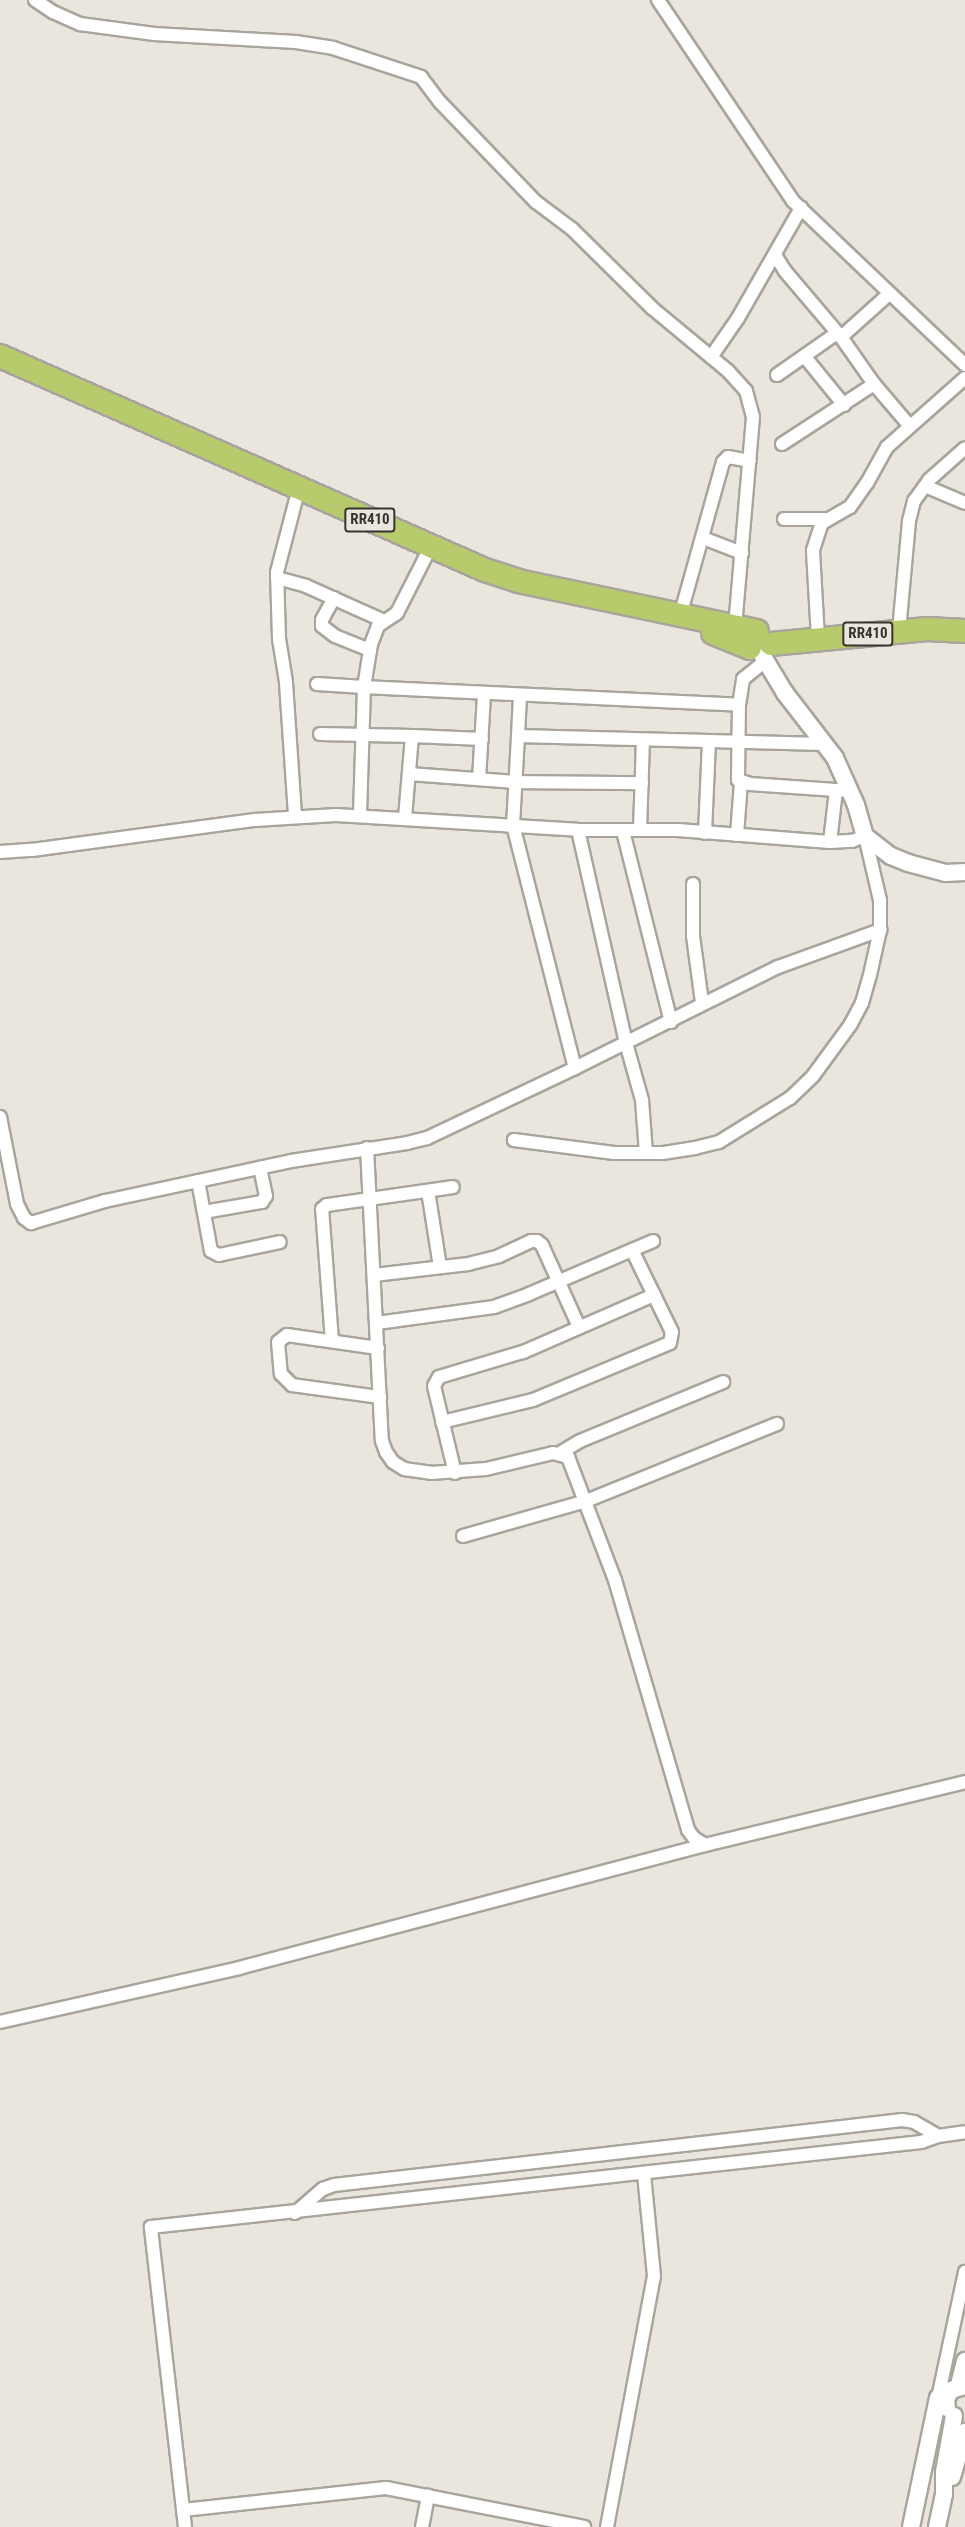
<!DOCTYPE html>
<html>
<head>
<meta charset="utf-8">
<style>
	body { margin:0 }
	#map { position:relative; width:965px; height:2527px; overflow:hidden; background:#eae6dd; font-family:"Roboto Condensed",sans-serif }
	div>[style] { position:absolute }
	.roads { filter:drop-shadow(2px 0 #a9a59c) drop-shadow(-2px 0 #a9a59c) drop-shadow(0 2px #a9a59c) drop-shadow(0 -2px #a9a59c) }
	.street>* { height:12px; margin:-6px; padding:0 6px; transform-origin:6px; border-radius:6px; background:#fff }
	.secondary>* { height:16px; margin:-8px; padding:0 8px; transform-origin:8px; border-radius:8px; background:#fff }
	.highway>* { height:22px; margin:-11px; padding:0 11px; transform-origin:11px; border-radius:11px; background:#b8cb6c }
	span { translate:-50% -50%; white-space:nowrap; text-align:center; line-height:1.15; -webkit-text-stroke:5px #eae6dd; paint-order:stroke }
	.shield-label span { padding:2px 4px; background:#eae6dd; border:2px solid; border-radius:4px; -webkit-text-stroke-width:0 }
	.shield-label { font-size:15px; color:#353430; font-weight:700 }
</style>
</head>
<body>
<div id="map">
	<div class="roads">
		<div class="street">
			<div style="left:35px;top:0;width:22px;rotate:34deg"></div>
			<div style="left:53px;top:12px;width:30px;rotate:24deg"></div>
			<div style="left:80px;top:24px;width:75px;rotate:7.7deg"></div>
			<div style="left:154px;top:34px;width:142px;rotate:3.2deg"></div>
			<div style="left:296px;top:42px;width:37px;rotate:9deg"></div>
			<div style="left:333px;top:48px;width:93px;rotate:18.2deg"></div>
			<div style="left:421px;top:77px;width:31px;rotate:53deg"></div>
			<div style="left:440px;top:102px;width:139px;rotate:46.2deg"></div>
			<div style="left:536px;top:202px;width:45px;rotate:36.9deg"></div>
			<div style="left:572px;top:229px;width:112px;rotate:44.6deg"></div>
			<div style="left:652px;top:308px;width:99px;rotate:39.7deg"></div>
			<div style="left:728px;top:371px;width:27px;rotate:48deg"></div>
			<div style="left:746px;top:391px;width:27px;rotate:75deg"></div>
			<div style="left:753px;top:417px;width:209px;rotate:94.9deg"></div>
			<div style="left:658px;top:0;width:242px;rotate:56.1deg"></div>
			<div style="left:793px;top:201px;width:238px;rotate:43.6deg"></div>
			<div style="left:775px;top:255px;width:19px;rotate:58deg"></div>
			<div style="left:785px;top:271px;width:87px;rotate:49.7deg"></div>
			<div style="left:889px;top:294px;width:64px;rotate:138.1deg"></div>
			<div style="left:841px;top:337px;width:57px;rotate:54.9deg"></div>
			<div style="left:874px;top:384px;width:54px;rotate:49.5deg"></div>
			<div style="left:711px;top:357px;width:47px;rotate:-55.3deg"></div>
			<div style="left:738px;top:318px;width:127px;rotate:-60.2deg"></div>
			<div style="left:805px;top:357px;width:62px;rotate:50.9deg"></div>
			<div style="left:777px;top:375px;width:73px;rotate:-35deg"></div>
			<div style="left:782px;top:444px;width:110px;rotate:-33.1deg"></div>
			<div style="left:925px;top:486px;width:43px;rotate:23deg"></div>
			<div style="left:784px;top:519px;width:42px"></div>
			<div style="left:703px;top:538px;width:42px;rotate:21deg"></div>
			<div style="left:426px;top:556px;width:64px;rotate:117deg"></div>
			<div style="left:397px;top:613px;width:23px;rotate:146deg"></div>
			<div style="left:378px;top:626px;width:19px;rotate:111deg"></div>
			<div style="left:371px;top:644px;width:44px;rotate:99.2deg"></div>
			<div style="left:364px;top:687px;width:375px;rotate:2.7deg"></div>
			<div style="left:739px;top:705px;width:75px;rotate:90.8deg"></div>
			<div style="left:738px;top:780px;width:13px;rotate:18deg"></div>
			<div style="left:750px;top:784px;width:100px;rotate:4deg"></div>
			<div style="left:277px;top:578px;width:30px;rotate:15deg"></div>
			<div style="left:306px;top:586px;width:85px;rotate:24.2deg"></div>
			<div style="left:334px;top:598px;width:25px;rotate:119deg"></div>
			<div style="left:322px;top:620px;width:6px;rotate:90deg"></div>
			<div style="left:322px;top:626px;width:16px;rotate:38deg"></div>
			<div style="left:335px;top:636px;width:38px;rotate:22deg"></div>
			<div style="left:680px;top:616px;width:160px;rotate:-74.4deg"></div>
			<div style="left:723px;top:462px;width:7px;rotate:-45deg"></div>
			<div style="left:728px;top:457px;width:22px;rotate:10deg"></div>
			<div style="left:899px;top:631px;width:110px;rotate:-84.8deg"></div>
			<div style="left:909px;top:521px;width:21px;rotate:-76deg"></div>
			<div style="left:914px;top:501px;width:26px;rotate:-54deg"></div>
			<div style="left:929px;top:480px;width:48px;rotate:-41.6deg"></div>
			<div style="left:818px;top:638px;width:88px;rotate:-93.3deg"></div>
			<div style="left:813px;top:550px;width:28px;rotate:-72deg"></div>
			<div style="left:822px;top:523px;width:32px;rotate:-30deg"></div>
			<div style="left:850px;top:507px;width:29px;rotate:-55deg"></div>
			<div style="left:867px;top:483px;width:41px;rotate:-60.9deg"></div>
			<div style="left:887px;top:447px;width:104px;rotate:-41.5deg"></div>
			<div style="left:317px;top:684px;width:47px;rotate:3.7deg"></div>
			<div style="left:364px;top:687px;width:127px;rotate:91.8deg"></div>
			<div style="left:520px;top:696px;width:40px;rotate:92.9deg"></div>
			<div style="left:518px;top:736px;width:306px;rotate:1.5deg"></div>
			<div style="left:739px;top:705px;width:26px;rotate:-81deg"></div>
			<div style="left:743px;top:679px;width:28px;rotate:-39deg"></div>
			<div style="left:320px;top:734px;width:92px;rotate:1.2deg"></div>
			<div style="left:412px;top:736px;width:81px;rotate:94.9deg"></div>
			<div style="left:412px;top:736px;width:70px;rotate:2.5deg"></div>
			<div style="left:518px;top:736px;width:89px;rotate:93.2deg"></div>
			<div style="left:513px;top:825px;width:251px;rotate:75.7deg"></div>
			<div style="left:409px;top:774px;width:107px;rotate:4.3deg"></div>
			<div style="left:516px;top:782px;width:126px;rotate:0.5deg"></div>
			<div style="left:479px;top:779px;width:85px;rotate:-86.6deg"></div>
			<div style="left:295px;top:815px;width:133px;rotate:-93.9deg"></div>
			<div style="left:286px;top:682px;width:44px;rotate:-99.2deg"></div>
			<div style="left:279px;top:639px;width:67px;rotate:-91.7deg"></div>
			<div style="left:277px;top:572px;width:75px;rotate:-75.4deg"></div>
			<div style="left:578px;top:830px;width:218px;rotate:77.3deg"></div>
			<div style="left:626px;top:1043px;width:59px;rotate:74.3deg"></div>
			<div style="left:642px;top:1100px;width:53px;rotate:85.7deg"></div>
			<div style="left:640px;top:830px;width:89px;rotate:-88.1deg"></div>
			<div style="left:623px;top:831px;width:197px;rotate:75.9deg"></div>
			<div style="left:705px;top:833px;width:92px;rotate:-87.5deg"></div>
			<div style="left:737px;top:835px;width:53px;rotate:-85.7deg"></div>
			<div style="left:830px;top:842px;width:52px;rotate:-83.4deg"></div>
			<div style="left:0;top:852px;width:32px;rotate:-4deg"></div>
			<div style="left:32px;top:850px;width:225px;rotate:-7.7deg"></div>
			<div style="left:255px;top:820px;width:81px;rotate:-3.5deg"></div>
			<div style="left:336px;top:815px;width:242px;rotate:3.5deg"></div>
			<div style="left:578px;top:830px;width:100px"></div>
			<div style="left:678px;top:830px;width:152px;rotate:4.5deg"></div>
			<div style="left:830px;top:842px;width:22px;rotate:-3deg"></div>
			<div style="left:852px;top:841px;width:14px;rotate:-21deg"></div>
			<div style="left:865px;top:836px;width:66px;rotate:76.8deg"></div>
			<div style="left:880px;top:900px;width:30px;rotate:90deg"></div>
			<div style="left:880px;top:930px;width:46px;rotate:102.5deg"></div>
			<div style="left:870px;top:975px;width:29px;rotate:106deg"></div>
			<div style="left:862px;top:1003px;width:24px;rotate:118deg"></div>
			<div style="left:851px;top:1024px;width:64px;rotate:126.2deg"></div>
			<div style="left:813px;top:1076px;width:32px;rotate:136deg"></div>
			<div style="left:790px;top:1098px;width:84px;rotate:148.2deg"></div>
			<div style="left:719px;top:1142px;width:25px;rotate:166deg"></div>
			<div style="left:695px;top:1148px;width:33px;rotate:171deg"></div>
			<div style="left:662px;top:1153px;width:48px;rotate:180deg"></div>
			<div style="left:614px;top:1153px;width:101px;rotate:-172.6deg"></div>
			<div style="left:693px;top:884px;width:52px;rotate:90deg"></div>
			<div style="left:693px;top:936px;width:68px;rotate:82.3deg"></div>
			<div style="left:0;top:1117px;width:89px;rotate:78.9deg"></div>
			<div style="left:17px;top:1204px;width:16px;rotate:63deg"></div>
			<div style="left:24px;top:1218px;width:9px;rotate:36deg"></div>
			<div style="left:31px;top:1223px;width:77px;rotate:-16.6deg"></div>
			<div style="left:105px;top:1201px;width:190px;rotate:-12.1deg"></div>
			<div style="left:291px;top:1161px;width:117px;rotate:-8.8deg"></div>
			<div style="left:407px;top:1143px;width:21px;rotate:-14deg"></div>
			<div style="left:427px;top:1138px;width:164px;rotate:-25.3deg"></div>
			<div style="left:575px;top:1068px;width:227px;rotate:-26.5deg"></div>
			<div style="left:778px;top:967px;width:109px;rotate:-19.9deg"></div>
			<div style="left:367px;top:1148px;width:293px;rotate:87.1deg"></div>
			<div style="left:382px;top:1441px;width:12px;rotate:70deg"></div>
			<div style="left:386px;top:1452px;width:12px;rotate:55deg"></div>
			<div style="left:393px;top:1462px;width:13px;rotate:32deg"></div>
			<div style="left:404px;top:1469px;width:27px;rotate:8deg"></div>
			<div style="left:431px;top:1473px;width:55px;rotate:-4.2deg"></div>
			<div style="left:486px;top:1469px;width:69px;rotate:-13.4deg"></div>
			<div style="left:553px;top:1453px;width:16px;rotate:15deg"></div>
			<div style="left:568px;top:1457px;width:132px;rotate:69.1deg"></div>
			<div style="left:615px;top:1580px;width:260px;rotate:73.7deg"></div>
			<div style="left:688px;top:1830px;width:10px;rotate:53deg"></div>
			<div style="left:694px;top:1838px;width:13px;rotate:32deg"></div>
			<div style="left:198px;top:1181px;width:71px;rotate:79.5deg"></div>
			<div style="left:211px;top:1251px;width:9px;rotate:27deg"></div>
			<div style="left:219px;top:1255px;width:62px;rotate:-12deg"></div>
			<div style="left:428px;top:1191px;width:77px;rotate:81deg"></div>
			<div style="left:204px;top:1212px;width:59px;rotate:-9.8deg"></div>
			<div style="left:262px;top:1202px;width:7px;rotate:-56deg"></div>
			<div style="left:266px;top:1196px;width:29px;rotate:-102deg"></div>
			<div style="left:374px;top:1275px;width:95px;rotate:-6.7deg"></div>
			<div style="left:468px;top:1264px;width:32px;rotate:-14deg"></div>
			<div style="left:499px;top:1256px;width:35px;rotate:-25deg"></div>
			<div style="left:531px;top:1241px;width:6px"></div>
			<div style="left:537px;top:1241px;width:6px;rotate:39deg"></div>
			<div style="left:542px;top:1245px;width:90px;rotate:65.7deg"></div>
			<div style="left:377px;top:1323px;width:118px;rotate:-7.8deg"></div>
			<div style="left:494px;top:1307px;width:37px;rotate:-20deg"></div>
			<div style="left:529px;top:1294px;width:135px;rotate:-23.1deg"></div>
			<div style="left:332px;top:1341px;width:132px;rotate:-94.3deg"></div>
			<div style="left:322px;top:1209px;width:6px;rotate:-39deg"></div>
			<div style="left:327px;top:1205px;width:127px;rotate:-8.1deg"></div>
			<div style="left:378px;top:1348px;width:92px;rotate:-171.9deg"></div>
			<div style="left:287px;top:1335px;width:11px;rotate:142deg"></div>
			<div style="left:278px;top:1342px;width:32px;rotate:85deg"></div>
			<div style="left:281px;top:1374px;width:16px;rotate:45deg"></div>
			<div style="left:292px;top:1385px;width:89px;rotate:7.8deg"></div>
			<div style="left:442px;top:1422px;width:94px;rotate:-13.6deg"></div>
			<div style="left:533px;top:1400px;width:148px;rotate:-22.6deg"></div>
			<div style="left:670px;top:1343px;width:11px;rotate:-80deg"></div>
			<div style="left:672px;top:1332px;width:91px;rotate:-116deg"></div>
			<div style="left:560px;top:1453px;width:23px;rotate:-31deg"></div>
			<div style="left:580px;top:1441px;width:155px;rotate:-22.4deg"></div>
			<div style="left:455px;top:1473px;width:89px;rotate:-103.6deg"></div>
			<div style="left:434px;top:1386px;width:10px;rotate:-61deg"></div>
			<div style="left:439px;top:1377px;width:88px;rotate:-16.6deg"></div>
			<div style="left:523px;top:1352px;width:143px;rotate:-23.5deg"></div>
			<div style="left:463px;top:1536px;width:128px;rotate:-15.9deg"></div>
			<div style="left:586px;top:1501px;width:206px;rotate:-22deg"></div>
			<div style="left:0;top:2022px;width:245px;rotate:-12.7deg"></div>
			<div style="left:239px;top:1968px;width:482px;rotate:-14.8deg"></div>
			<div style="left:705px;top:1845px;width:268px;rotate:-13.6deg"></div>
			<div style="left:295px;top:2213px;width:37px;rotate:-41deg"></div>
			<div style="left:323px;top:2189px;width:12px;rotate:-20deg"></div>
			<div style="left:334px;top:2185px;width:572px;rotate:-6.53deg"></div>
			<div style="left:902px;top:2120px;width:12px;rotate:9deg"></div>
			<div style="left:914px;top:2122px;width:28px;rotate:30deg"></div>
			<div style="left:938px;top:2398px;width:129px;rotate:-77.9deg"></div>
			<div style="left:183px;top:2510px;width:204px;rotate:-6.2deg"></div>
			<div style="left:386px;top:2488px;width:202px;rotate:11.1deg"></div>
			<div style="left:185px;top:2527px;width:302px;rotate:-96.5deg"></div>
			<div style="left:151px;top:2227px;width:775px;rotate:-6.3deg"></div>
			<div style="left:921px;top:2142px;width:18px;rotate:-19deg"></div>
			<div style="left:938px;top:2136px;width:27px;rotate:-8deg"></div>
			<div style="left:422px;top:2527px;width:32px;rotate:-79deg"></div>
			<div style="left:607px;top:2527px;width:255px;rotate:-79.4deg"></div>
			<div style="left:654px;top:2276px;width:102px;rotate:-95.6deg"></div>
		</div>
		<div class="secondary">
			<div style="left:761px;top:653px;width:47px;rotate:59deg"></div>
			<div style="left:785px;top:693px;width:82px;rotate:52.4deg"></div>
			<div style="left:835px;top:758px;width:51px;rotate:65.9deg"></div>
			<div style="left:856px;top:805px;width:32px;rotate:74deg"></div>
			<div style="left:865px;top:836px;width:33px;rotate:38deg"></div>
			<div style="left:891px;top:856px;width:18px;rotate:22deg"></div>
			<div style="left:908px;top:863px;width:39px;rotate:15deg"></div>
			<div style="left:946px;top:873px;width:19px;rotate:-3deg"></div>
			<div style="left:959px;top:2385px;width:25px;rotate:-76deg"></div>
			<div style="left:947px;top:2408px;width:9px;rotate:-96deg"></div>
			<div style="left:946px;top:2399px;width:10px;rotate:-61deg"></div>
			<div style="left:951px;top:2390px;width:15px;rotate:-16deg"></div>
			<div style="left:952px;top:2477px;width:47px;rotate:-73.9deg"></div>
			<div style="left:911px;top:2527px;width:132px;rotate:-78.2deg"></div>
			<div style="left:938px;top:2398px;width:8px;rotate:7deg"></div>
			<div style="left:937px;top:2527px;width:34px;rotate:-78deg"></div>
			<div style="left:944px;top:2494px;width:22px;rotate:-90deg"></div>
			<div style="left:944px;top:2472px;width:57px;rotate:-79.9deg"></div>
		</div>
		<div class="highway">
			<div style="left:0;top:356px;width:530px;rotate:23.81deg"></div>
			<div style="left:485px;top:570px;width:35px;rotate:18deg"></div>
			<div style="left:518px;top:581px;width:244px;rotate:11.8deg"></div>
			<div style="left:713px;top:633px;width:40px;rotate:22deg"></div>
			<div style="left:771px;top:644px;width:157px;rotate:-5.5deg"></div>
			<div style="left:927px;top:629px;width:38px;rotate:3deg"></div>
		</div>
	</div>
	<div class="shield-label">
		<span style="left:370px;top:520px">RR410</span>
		<span style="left:868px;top:634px">RR410</span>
	</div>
</div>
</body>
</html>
